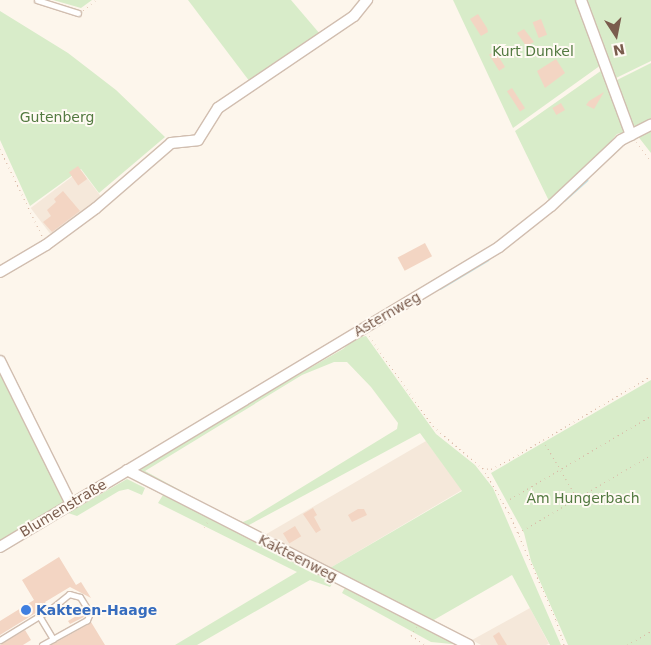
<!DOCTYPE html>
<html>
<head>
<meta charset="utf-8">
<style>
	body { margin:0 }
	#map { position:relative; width:651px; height:645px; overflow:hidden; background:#fdf6ec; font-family:"DejaVu Sans",sans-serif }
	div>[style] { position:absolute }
	.residential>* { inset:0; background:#f5e8da; transform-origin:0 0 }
	.green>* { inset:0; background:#d8ecc9 }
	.stream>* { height:2.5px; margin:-1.25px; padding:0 1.25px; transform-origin:1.25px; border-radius:1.25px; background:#bfe3e8 }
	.building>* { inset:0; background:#f3d5c3; transform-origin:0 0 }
	.path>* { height:1px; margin-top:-0.5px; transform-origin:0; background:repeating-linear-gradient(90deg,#d9b8a5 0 1px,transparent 0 5px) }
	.roads { filter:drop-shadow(1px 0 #d1beb0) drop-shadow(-1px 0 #d1beb0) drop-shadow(0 1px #d1beb0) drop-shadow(0 -1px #d1beb0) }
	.service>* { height:5px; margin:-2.5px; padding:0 2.5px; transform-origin:2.5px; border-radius:2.5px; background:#fff }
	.minor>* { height:10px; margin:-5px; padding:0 5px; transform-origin:5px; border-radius:5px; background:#fff }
	.dots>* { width:14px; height:14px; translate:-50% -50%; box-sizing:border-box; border:2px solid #fffaf3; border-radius:50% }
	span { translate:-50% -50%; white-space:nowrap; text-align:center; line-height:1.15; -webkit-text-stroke:4px #fffaf3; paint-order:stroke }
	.park-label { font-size:14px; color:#537a41 }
	.street-label { font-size:14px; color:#7a5c4d }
	.shop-label { font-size:14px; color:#366cbe; font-weight:700 }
	.left { translate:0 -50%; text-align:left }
	.north { position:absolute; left:591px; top:10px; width:50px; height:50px; -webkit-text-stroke:4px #fffaf3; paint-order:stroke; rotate:169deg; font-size:14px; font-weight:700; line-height:20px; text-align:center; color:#7a5c4d }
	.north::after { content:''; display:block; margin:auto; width:18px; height:22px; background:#7a5c4d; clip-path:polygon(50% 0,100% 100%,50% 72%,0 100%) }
</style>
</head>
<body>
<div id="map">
	<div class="residential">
		<div style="left:81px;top:170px;width:35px;height:63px;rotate:53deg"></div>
		<div style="clip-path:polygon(426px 441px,462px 490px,330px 568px,263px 536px)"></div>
		<div style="clip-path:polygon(530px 608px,549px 644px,546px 645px,481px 645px,472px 640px)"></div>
	</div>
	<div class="green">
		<div style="clip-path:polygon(53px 0,92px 0,81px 8px)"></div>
		<div style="clip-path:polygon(188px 0,291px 0,320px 34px,250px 82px)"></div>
		<div style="clip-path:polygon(453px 0,578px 0,601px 65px,513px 128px)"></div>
		<div style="clip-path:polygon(587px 0,651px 0,651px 61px,616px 78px)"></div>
		<div style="clip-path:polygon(0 11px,68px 53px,116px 90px,165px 137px,99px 193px,81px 169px,30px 206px,0 140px)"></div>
		<div style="clip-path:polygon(651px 63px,651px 153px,633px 130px,617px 134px,591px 165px,549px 201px,515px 131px,605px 68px,611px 83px)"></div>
		<div style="clip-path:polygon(evenodd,366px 336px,436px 434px,475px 465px,493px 488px,561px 645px,550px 645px,512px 575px,432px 621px,330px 568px,462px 491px,420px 433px,249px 525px,240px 525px,139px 474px,137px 467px,343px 349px,356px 338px,366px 336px,334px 362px,347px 362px,371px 387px,398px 423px,397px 429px,250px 519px,243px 522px,233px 519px,145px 471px,302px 375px,334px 362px)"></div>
		<div style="clip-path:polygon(0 368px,66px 503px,0 542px)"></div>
		<div style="clip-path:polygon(651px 380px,651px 645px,568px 645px,531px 561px,524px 533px,491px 473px)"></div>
		<div style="clip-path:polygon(127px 479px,145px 488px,142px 495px,128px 489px,119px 491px,77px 516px,68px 513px)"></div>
		<div style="clip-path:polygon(163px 495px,334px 581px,330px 587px,310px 580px,197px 645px,175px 645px,297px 572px,158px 503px)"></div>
		<div style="clip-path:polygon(346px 586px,462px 645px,431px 642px,342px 593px)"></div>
	</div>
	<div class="stream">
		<div style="left:564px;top:200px;width:30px;rotate:-42deg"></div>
		<div style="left:440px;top:288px;width:55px;rotate:-30.8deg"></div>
	</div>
	<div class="building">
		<div style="clip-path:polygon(478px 14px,487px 28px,488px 32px,481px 36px,470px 19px)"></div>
		<div style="left:541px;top:19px;width:17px;height:9px;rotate:69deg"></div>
		<div style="clip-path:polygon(524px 29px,534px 42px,526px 46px,517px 33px)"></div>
		<div style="left:495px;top:51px;width:19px;height:7px;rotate:58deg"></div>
		<div style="clip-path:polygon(556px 59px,565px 73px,545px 88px,537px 71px)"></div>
		<div style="left:512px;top:88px;width:24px;height:6px;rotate:57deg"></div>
		<div style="clip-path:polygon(604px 92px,594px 109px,586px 105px,589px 101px)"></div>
		<div style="left:561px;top:103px;width:8px;height:10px;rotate:60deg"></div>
		<div style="left:78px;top:166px;width:16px;height:11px;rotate:55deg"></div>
		<div style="clip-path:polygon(63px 191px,80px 211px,52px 232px,43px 222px,51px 216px,47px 210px,56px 202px,54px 199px)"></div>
		<div style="left:425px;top:243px;width:15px;height:31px;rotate:62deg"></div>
		<div style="clip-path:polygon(313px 508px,317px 515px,314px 517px,321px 530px,316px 533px,303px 514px)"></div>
		<div style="clip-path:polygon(358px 509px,364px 509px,367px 515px,352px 522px,348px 515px)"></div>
		<div style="left:295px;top:526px;width:12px;height:14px;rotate:59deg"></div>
		<div style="clip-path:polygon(59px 557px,76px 585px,81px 582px,91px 598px,70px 587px,45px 602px,47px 606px,0 635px,0 621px,34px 600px,22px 580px)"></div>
		<div style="clip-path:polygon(83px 612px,84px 617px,70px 624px,68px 621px)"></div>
		<div style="clip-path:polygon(91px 622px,105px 645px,51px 645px,89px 624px)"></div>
		<div style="clip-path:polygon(25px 630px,31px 640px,23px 645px,0 645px)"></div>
		<div style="clip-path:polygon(499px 632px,507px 645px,498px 645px,493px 636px)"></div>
	</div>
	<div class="path">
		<div style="left:83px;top:10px;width:16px;rotate:-38deg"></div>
		<div style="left:636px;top:142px;width:25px;rotate:53deg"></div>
		<div style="left:0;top:149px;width:97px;rotate:64.2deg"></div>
		<div style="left:369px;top:336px;width:110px;rotate:54.6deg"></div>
		<div style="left:433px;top:426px;width:65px;rotate:40.6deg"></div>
		<div style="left:482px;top:468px;width:9px;rotate:6deg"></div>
		<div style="left:491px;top:469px;width:20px;rotate:-27deg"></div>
		<div style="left:509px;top:460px;width:165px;rotate:-30.6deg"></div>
		<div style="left:543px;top:440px;width:67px;rotate:59.6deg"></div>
		<div style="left:483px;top:468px;width:52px;rotate:60deg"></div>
		<div style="left:509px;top:513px;width:117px;rotate:66.3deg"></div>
		<div style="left:556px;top:620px;width:26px;rotate:72deg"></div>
		<div style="left:510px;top:499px;width:164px;rotate:-30.5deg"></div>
		<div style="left:204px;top:527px;width:7px;rotate:-56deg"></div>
		<div style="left:518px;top:533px;width:154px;rotate:-30.4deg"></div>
		<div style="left:417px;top:627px;width:10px;rotate:127deg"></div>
		<div style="left:411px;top:635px;width:18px;rotate:34deg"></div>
		<div style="left:627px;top:645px;width:28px;rotate:-30deg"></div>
	</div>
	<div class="roads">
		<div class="service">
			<div style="left:37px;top:0;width:43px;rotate:17.6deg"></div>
			<div style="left:0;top:640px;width:61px;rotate:-31.6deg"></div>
			<div style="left:52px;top:608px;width:22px;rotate:-39deg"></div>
			<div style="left:69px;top:594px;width:11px;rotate:15deg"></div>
			<div style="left:80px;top:597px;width:19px;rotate:58deg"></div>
			<div style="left:90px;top:613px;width:8px;rotate:113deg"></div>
			<div style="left:87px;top:620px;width:39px;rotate:151deg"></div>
			<div style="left:53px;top:639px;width:27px;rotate:-121deg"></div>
			<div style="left:42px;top:645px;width:13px;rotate:-29deg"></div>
		</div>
		<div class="minor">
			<div style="left:581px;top:0;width:144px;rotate:69.7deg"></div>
			<div style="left:0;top:272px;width:53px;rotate:-30.4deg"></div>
			<div style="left:46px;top:245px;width:62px;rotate:-36.5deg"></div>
			<div style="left:96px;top:208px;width:99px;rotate:-40.9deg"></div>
			<div style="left:171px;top:143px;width:27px;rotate:-6deg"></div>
			<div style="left:198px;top:140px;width:38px;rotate:-58deg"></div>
			<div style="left:218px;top:108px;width:164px;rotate:-34.1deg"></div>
			<div style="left:354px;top:16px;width:21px;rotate:-51deg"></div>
			<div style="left:0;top:361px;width:160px;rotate:63.6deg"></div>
			<div style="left:127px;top:470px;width:384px;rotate:27.1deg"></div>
			<div style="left:0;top:547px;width:582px;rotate:-31.01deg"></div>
			<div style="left:499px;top:247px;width:66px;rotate:-38.3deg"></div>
			<div style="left:551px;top:206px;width:96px;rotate:-43.3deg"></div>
			<div style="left:621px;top:140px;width:34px;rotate:-27deg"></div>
		</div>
	</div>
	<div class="dots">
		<div style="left:26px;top:610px;background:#3f7fe0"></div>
	</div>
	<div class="park-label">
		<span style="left:533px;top:51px">Kurt Dunkel</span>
		<span style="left:57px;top:117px">Gutenberg</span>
		<span style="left:583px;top:498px">Am Hungerbach</span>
	</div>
	<div class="street-label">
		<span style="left:387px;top:314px;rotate:-30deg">Asternweg</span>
		<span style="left:63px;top:508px;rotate:-31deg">Blumenstraße</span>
		<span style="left:298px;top:558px;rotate:27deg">Kakteenweg</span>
	</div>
	<div class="shop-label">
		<span class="left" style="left:36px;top:610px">Kakteen-Haage</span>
	</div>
	<div class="north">N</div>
</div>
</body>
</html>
